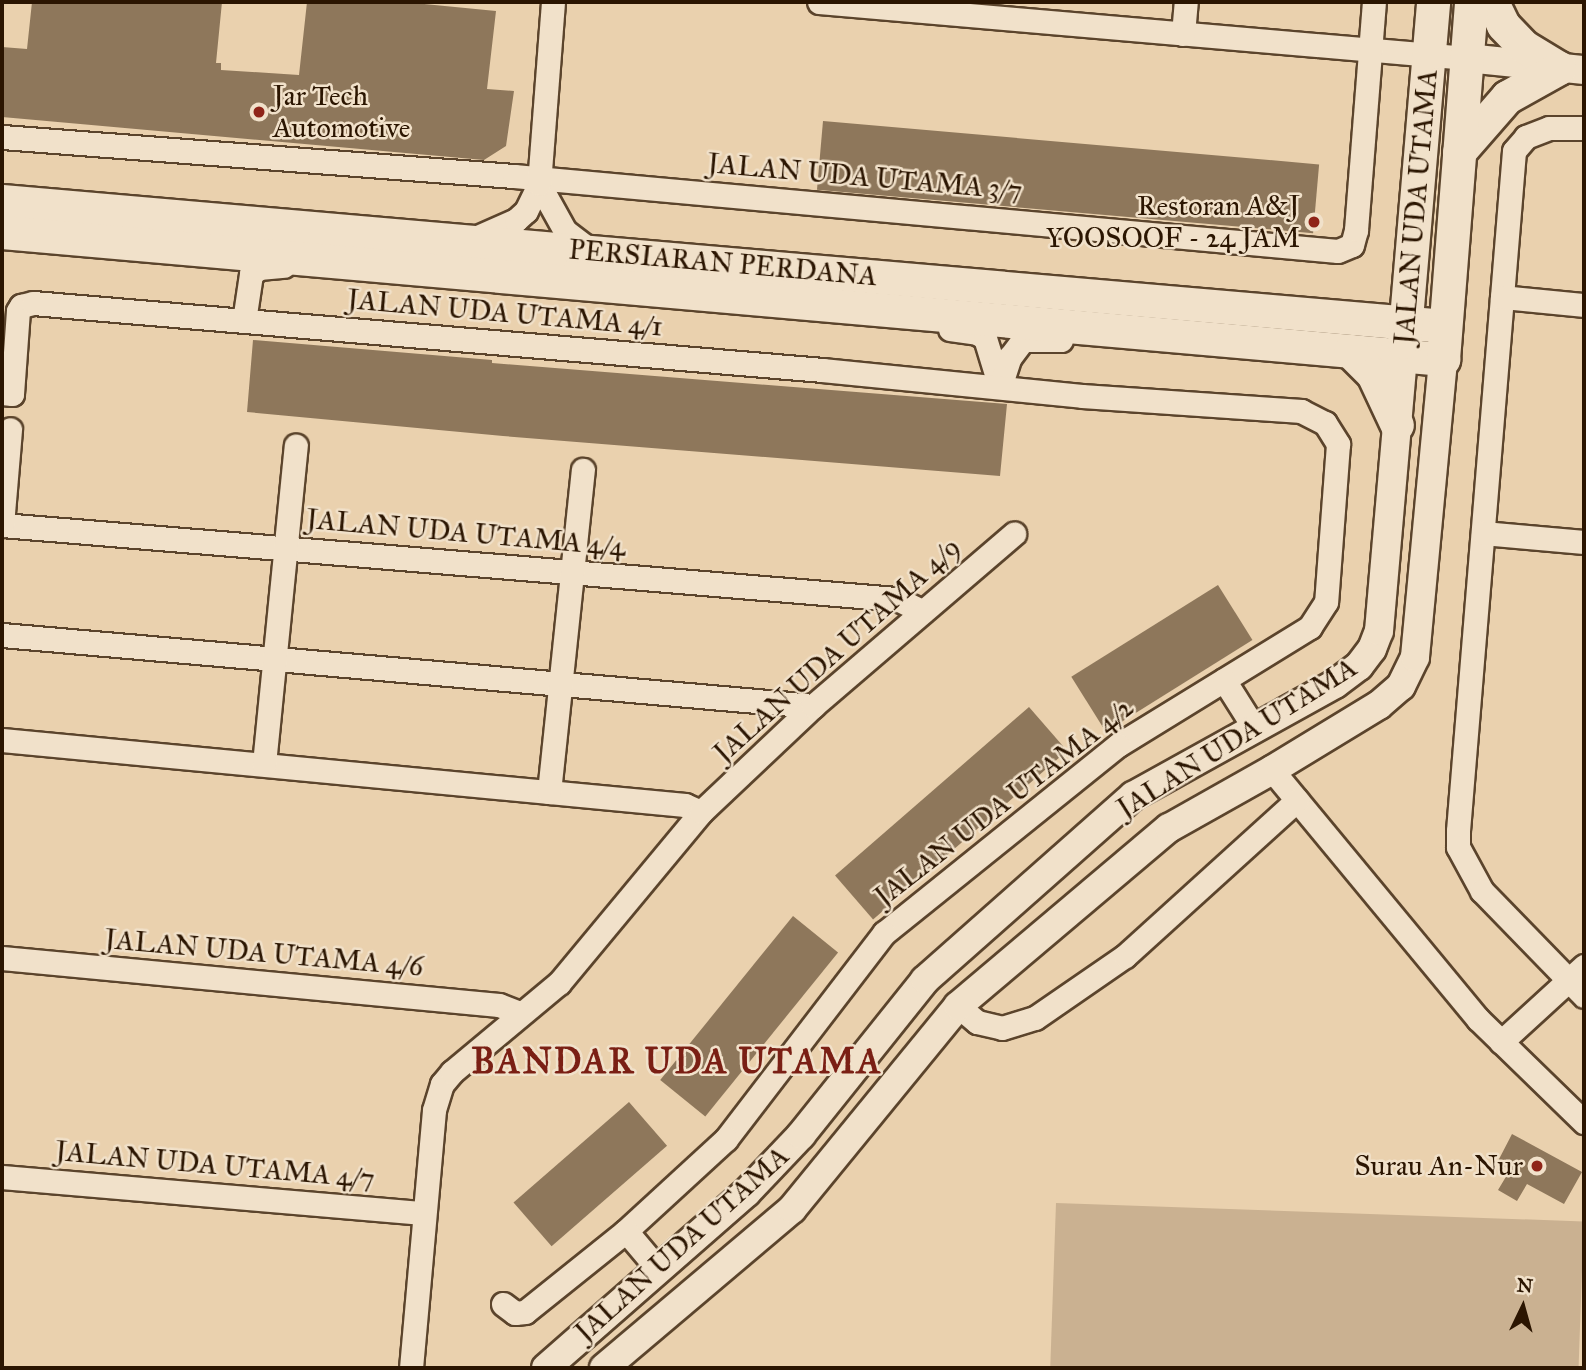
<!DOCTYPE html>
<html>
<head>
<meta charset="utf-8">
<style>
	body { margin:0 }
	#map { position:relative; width:1586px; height:1370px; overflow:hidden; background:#ead1ae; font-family:"IM FELL Great Primer",serif }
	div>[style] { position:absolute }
	.green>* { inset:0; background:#cab191; transform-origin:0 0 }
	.building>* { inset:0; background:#8e775b; transform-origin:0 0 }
	.roads { filter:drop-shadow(2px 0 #5b442c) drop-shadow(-2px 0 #5b442c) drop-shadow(0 2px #5b442c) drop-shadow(0 -2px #5b442c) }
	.minor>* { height:23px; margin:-11.5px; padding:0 11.5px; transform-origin:11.5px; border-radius:11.5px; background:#f1e1ca }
	.tertiary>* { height:28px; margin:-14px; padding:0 14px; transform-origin:14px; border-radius:14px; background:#f1e1ca }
	.secondary>* { height:33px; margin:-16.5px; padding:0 16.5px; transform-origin:16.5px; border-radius:16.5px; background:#f1e1ca }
	.dots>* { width:19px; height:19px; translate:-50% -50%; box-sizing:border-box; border:4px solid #f1e1ca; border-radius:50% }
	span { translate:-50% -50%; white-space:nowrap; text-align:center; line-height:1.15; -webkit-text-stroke:5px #f1e1ca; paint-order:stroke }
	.poi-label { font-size:28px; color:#2b1501 }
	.left { translate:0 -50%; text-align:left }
	.right { translate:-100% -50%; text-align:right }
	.street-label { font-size:28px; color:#2b1501 }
	.district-label { font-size:35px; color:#7a1f14; font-weight:700; letter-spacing:2px }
	.frame { position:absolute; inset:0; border:4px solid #2b1501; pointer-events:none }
	.north { position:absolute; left:1488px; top:1272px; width:70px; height:70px; -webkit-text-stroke:5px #f1e1ca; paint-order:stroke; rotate:5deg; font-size:19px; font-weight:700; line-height:28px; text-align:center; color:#2b1501 }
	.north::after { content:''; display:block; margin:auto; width:24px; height:32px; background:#2b1501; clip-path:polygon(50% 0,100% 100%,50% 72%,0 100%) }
</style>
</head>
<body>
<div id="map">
	<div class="green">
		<div style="left:1056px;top:1203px;width:528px;height:166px;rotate:2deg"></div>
	</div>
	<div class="building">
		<div style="clip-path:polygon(32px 2px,222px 2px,216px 63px,221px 63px,221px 70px,299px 75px,307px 2px,414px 3px,496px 11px,487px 89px,514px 91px,506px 146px,484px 160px,2px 117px,2px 47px,27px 49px)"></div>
		<div style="left:823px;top:121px;width:498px;height:69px;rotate:5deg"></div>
		<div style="clip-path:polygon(253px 340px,492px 360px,492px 363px,1007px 404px,1000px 476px,503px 436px,247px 412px)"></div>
		<div style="left:1218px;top:585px;width:65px;height:173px;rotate:58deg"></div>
		<div style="left:1029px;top:707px;width:58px;height:257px;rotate:49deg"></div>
		<div style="left:793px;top:916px;width:58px;height:211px;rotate:39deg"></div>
		<div style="left:629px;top:1102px;width:58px;height:153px;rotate:49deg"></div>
		<div style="clip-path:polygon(1512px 1134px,1582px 1172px,1564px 1204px,1527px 1184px,1517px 1201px,1498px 1190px,1510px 1170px,1497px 1163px)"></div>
	</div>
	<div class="roads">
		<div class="minor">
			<div style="left:819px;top:2px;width:650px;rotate:4.94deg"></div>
			<div style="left:1183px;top:34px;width:32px;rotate:-85deg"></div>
			<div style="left:1584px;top:128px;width:35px;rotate:180deg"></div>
			<div style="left:1549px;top:128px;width:25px;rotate:159deg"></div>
			<div style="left:1526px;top:137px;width:18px;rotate:131deg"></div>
			<div style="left:1514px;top:151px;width:682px;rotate:94.71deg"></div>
			<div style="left:1458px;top:831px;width:16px;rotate:90deg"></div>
			<div style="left:1458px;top:847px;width:50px;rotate:61.4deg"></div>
			<div style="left:1482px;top:891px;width:146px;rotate:45.8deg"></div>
			<div style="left:2px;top:137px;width:513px;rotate:4.36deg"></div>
			<div style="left:514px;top:176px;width:827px;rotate:5.2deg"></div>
			<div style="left:1338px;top:251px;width:15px;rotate:-23deg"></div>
			<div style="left:1352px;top:245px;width:16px;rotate:-75deg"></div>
			<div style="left:1356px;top:230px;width:229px;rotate:-85.5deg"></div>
			<div style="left:539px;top:184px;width:54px;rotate:61deg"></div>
			<div style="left:565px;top:231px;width:35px;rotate:37deg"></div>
			<div style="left:473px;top:239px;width:47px;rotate:-23.8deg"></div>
			<div style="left:516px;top:220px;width:13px;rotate:-42deg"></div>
			<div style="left:526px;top:211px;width:30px;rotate:-64deg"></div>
			<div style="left:539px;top:184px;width:183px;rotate:-85.6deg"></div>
			<div style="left:1502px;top:297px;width:82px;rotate:5.6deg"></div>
			<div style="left:244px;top:321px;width:48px;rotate:-81.5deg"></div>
			<div style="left:251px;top:274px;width:10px;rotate:-37deg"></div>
			<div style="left:259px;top:268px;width:25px;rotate:-5deg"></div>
			<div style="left:950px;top:329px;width:27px;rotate:8deg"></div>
			<div style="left:977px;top:333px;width:9px;rotate:32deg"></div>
			<div style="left:985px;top:338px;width:51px;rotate:73deg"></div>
			<div style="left:1000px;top:387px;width:32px;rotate:-72deg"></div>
			<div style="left:1010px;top:357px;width:21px;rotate:-53deg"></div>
			<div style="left:1023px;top:340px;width:38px"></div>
			<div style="left:2px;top:393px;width:10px;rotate:6deg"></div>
			<div style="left:12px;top:394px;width:83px;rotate:-85.9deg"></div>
			<div style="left:18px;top:311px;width:6px;rotate:-59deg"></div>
			<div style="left:21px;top:306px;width:12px;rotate:-14deg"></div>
			<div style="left:33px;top:303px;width:792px;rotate:4.85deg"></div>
			<div style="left:822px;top:370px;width:261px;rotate:5.7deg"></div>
			<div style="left:1082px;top:396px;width:220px;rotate:3.9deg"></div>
			<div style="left:1301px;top:411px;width:27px;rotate:27deg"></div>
			<div style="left:1325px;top:423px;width:25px;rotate:58deg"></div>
			<div style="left:1338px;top:444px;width:158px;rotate:94.3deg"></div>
			<div style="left:1326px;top:602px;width:30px;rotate:123deg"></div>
			<div style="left:1310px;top:627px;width:225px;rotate:148.4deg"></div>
			<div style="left:1118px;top:745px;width:300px;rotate:141.2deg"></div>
			<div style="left:884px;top:933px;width:260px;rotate:127.5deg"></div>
			<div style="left:726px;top:1139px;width:136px;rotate:137.4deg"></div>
			<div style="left:626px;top:1231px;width:129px;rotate:141.3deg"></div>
			<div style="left:525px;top:1312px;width:10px;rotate:174deg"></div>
			<div style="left:515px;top:1313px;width:15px;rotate:-143deg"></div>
			<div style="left:2px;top:525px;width:898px;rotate:4.73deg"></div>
			<div style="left:897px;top:599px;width:28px;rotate:26deg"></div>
			<div style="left:2px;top:525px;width:96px;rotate:-85.2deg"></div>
			<div style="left:1483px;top:533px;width:101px;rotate:5.1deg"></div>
			<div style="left:2px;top:635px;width:814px;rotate:5deg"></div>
			<div style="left:1224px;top:680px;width:58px;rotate:57.7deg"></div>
			<div style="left:2px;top:740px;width:686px;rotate:5.44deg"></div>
			<div style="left:685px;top:805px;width:17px;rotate:24deg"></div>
			<div style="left:264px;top:764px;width:320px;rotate:-84.3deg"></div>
			<div style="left:1272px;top:770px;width:323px;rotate:50.4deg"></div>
			<div style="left:1478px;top:1019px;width:148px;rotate:44.2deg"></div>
			<div style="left:549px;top:792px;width:324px;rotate:-84deg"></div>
			<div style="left:2px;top:958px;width:499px;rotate:5.4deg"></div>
			<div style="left:499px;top:1005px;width:22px;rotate:21deg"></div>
			<div style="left:958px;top:1006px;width:25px;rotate:40deg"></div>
			<div style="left:977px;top:1022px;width:26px;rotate:13deg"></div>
			<div style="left:1002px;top:1028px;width:34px;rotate:-17deg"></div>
			<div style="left:1035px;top:1018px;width:109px;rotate:-34.6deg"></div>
			<div style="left:1125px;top:956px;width:232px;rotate:-42.2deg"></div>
			<div style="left:1501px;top:1042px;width:113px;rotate:-42.5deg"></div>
			<div style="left:2px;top:1177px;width:423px;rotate:4.9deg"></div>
			<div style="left:626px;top:1231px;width:50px;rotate:49.9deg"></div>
			<div style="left:411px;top:1368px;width:259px;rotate:-84.9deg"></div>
			<div style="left:434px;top:1110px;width:27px;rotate:-73deg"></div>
			<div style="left:442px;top:1084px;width:16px;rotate:-50deg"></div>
			<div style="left:452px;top:1072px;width:139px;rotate:-39.8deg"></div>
			<div style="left:559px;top:983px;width:222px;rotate:-50.3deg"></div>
			<div style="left:701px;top:812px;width:154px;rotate:-43.4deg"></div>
			<div style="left:813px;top:706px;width:265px;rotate:-40.6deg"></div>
		</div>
		<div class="tertiary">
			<div style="left:1467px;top:58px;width:118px;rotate:5.9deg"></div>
			<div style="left:546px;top:1368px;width:267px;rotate:-41.2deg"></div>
			<div style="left:747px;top:1192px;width:79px;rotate:-46.5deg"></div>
			<div style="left:801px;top:1135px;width:198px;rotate:-51.3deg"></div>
			<div style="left:925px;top:980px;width:278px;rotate:-41.5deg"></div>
			<div style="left:1133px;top:796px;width:231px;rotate:-29deg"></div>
			<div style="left:1335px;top:684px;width:30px;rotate:-37deg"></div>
			<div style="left:1359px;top:666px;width:21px;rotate:-53deg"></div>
			<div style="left:1372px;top:649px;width:19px;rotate:-69deg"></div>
			<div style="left:1379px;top:631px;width:277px;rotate:-85deg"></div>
			<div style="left:604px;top:1368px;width:246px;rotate:-40.2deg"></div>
			<div style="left:792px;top:1209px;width:262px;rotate:-50.7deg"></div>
			<div style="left:958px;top:1006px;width:276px;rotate:-40.2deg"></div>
			<div style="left:1169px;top:828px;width:118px;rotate:-29.4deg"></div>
			<div style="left:1272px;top:770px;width:125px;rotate:-31.3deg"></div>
			<div style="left:1379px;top:705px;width:29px;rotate:-41deg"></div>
			<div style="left:1401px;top:686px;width:32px;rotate:-64deg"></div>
			<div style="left:1415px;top:657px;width:299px;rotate:-84.6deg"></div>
		</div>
		<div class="secondary">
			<div style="left:1492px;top:2px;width:25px;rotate:64deg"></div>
			<div style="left:1503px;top:25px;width:29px;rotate:46deg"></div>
			<div style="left:1523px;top:46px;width:42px;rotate:31.4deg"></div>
			<div style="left:1459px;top:152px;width:73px;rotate:-48.9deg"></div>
			<div style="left:1507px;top:97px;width:60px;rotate:-29.1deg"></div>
			<div style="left:2px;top:201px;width:1448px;rotate:4.95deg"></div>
			<div style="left:2px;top:232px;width:1447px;rotate:5.04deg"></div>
			<div style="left:1443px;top:359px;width:358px;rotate:-85.5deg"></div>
			<div style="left:1404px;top:342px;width:341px;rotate:-85.1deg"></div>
			<div style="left:1350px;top:351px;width:33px;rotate:45deg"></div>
			<div style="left:1373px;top:374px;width:56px;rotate:64.8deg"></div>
		</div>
	</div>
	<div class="dots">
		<div style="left:259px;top:112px;background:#8f2418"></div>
		<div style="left:1314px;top:222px;background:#8f2418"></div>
		<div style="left:1537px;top:1166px;background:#8f2418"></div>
	</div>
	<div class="poi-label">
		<span class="left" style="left:273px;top:112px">Jar Tech<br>Automotive</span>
		<span class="right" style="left:1300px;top:222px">Restoran A&amp;J<br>YOOSOOF - 24 JAM</span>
		<span class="right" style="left:1523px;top:1166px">Surau An-Nur</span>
	</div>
	<div class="street-label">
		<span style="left:865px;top:177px;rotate:5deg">JALAN UDA UTAMA 3/7</span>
		<span style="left:1416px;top:207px;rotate:-85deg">JALAN UDA UTAMA</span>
		<span style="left:723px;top:263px;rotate:5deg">PERSIARAN PERDANA</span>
		<span style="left:505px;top:313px;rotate:5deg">JALAN UDA UTAMA 4/1</span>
		<span style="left:466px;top:533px;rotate:5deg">JALAN UDA UTAMA 4/4</span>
		<span style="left:837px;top:650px;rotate:-42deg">JALAN UDA UTAMA 4/9</span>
		<span style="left:1237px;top:738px;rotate:-32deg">JALAN UDA UTAMA</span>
		<span style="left:1004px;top:802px;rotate:-38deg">JALAN UDA UTAMA 4/2</span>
		<span style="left:264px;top:953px;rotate:5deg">JALAN UDA UTAMA 4/6</span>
		<span style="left:215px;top:1165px;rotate:5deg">JALAN UDA UTAMA 4/7</span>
		<span style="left:682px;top:1244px;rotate:-42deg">JALAN UDA UTAMA</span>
	</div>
	<div class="district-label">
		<span style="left:677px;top:1062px">BANDAR UDA UTAMA</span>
	</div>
	<div class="frame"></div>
	<div class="north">N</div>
</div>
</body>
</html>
